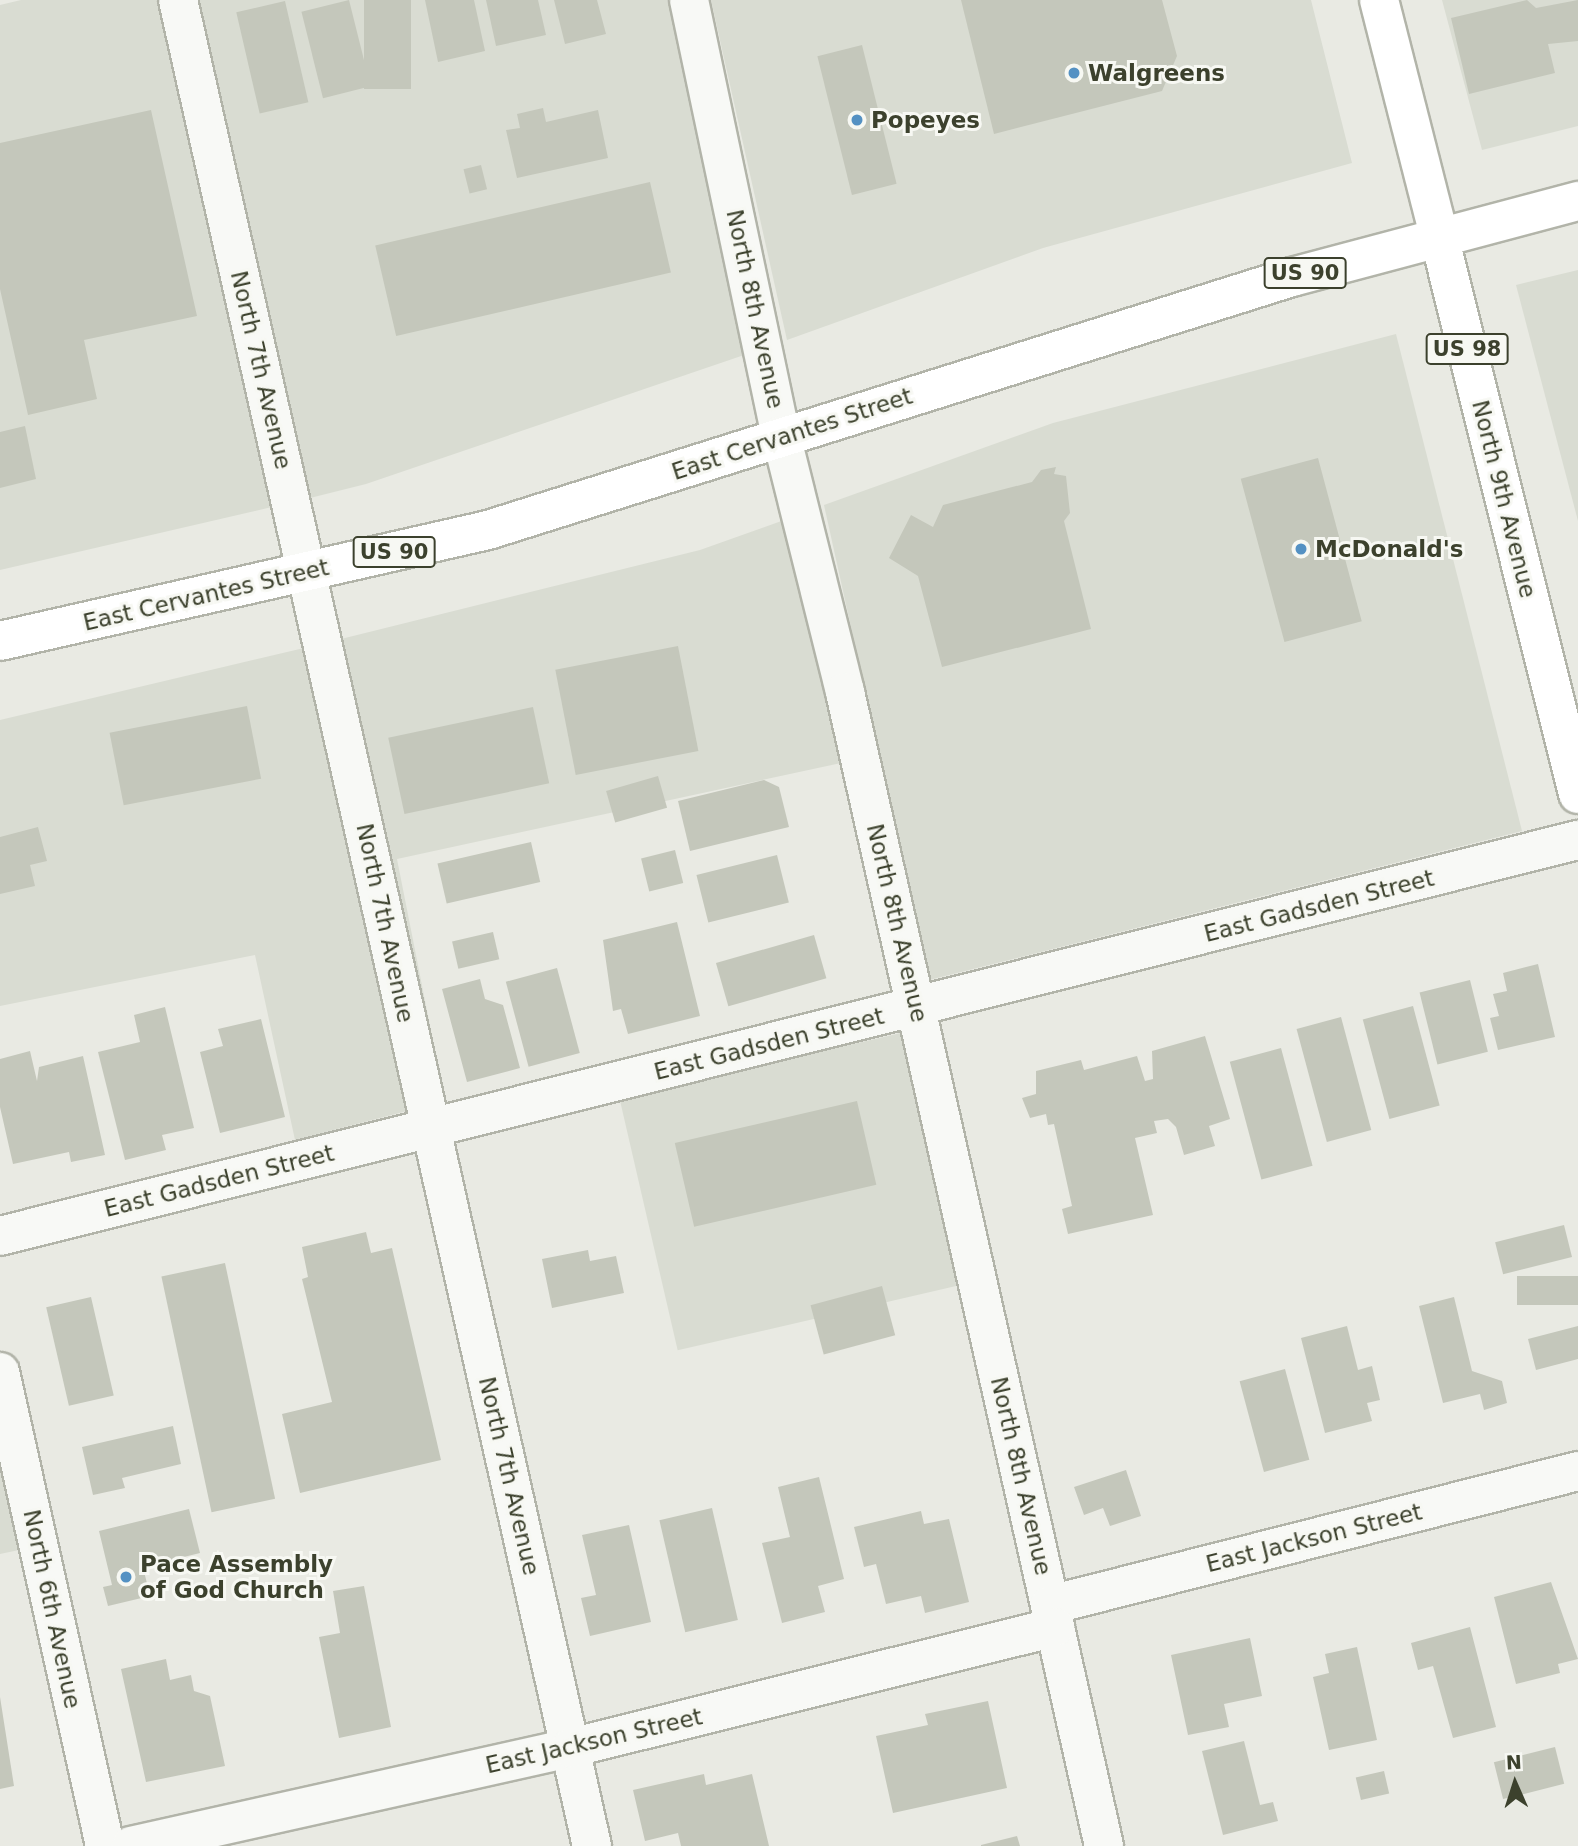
<!DOCTYPE html>
<html>
<head>
<meta charset="utf-8">
<style>
	body { margin:0 }
	#map { position:relative; width:1578px; height:1846px; overflow:hidden; background:#e9eae3; font-family:"DejaVu Sans",sans-serif }
	div>[style] { position:absolute }
	.built>* { inset:0; background:#d9dcd2; transform-origin:0 0 }
	.building>* { inset:0; background:#c4c7bb; transform-origin:0 0 }
	.roads { filter:drop-shadow(2px 0 #b2b4a9) drop-shadow(-2px 0 #b2b4a9) drop-shadow(0 2px #b2b4a9) drop-shadow(0 -2px #b2b4a9) }
	.street>* { height:38px; margin:-19px; padding:0 19px; transform-origin:19px; border-radius:19px; background:#f8f9f6 }
	.secondary>* { height:38px; margin:-19px; padding:0 19px; transform-origin:19px; border-radius:19px; background:#fff }
	.primary>* { height:38px; margin:-19px; padding:0 19px; transform-origin:19px; border-radius:19px; background:#fff }
	.dots>* { width:19px; height:19px; translate:-50% -50%; box-sizing:border-box; border:4px solid #f7f8f3; border-radius:50% }
	span { translate:-50% -50%; white-space:nowrap; text-align:center; line-height:1.15; -webkit-text-stroke:6px #f7f8f3; paint-order:stroke }
	.shield-label span { padding:2px 5px; background:#f7f8f3; border:2px solid; border-radius:5px; -webkit-text-stroke-width:0 }
	.shield-label { font-size:21px; color:#3c412d; font-weight:700 }
	.poi-label { font-size:23px; color:#3c412d; font-weight:700 }
	.left { translate:0 -50%; text-align:left }
	.street-label { font-size:23px; color:#3c412d }
	.north { position:absolute; left:1480px; top:1748px; width:70px; height:70px; -webkit-text-stroke:5px #f7f8f3; paint-order:stroke; rotate:357deg; font-size:19px; font-weight:700; line-height:28px; text-align:center; color:#3c412d }
	.north::after { content:''; display:block; margin:auto; width:24px; height:32px; background:#3c412d; clip-path:polygon(50% 0,100% 100%,50% 72%,0 100%) }
</style>
</head>
<body>
<div id="map">
	<div class="built">
		<div style="clip-path:polygon(21px 0,158px 0,272px 507px,0 570px,0 5px)"></div>
		<div style="clip-path:polygon(197px 0,671px 0,750px 353px,366px 484px,310px 498px)"></div>
		<div style="clip-path:polygon(711px 0,1311px 0,1352px 163px,1043px 248px,787px 340px)"></div>
		<div style="clip-path:polygon(1442px 0,1578px 0,1578px 126px,1482px 150px)"></div>
		<div style="clip-path:polygon(1578px 270px,1578px 521px,1516px 285px)"></div>
		<div style="clip-path:polygon(1396px 334px,1522px 831px,929px 980px,824px 505px,1053px 423px)"></div>
		<div style="clip-path:polygon(787px 519px,841px 763px,397px 859px,445px 1102px,341px 639px,700px 550px)"></div>
		<div style="clip-path:polygon(304px 648px,407px 1111px,295px 1140px,255px 955px,0 1006px,0 720px)"></div>
		<div style="left:901px;top:1033px;width:259px;height:289px;rotate:77deg"></div>
		<div style="clip-path:polygon(0 1462px,19px 1550px,0 1554px)"></div>
	</div>
	<div class="building">
		<div style="left:349px;top:0;width:89px;height:49px;rotate:76deg"></div>
		<div style="left:364px;top:0;width:47px;height:89px"></div>
		<div style="clip-path:polygon(425px 0,474px 0,485px 51px,438px 62px)"></div>
		<div style="clip-path:polygon(486px 0,538px 0,546px 35px,496px 46px)"></div>
		<div style="clip-path:polygon(554px 0,597px 0,606px 34px,565px 44px)"></div>
		<div style="clip-path:polygon(961px 0,1162px 0,1177px 56px,1162px 91px,994px 134px)"></div>
		<div style="clip-path:polygon(1527px 0,1536px 8px,1578px 0,1578px 41px,1548px 44px,1555px 73px,1469px 94px,1451px 18px)"></div>
		<div style="left:285px;top:1px;width:104px;height:50px;rotate:77deg"></div>
		<div style="left:862px;top:45px;width:143px;height:46px;rotate:76deg"></div>
		<div style="clip-path:polygon(543px 108px,546px 122px,598px 110px,608px 158px,517px 178px,506px 130px,520px 128px,517px 114px)"></div>
		<div style="clip-path:polygon(151px 110px,197px 316px,84px 340px,97px 399px,28px 415px,0 289px,0 143px)"></div>
		<div style="left:481px;top:165px;width:25px;height:18px;rotate:76deg"></div>
		<div style="left:650px;top:182px;width:93px;height:282px;rotate:77deg"></div>
		<div style="clip-path:polygon(25px 426px,36px 479px,0 488px,0 432px)"></div>
		<div style="left:1318px;top:458px;width:169px;height:80px;rotate:75deg"></div>
		<div style="clip-path:polygon(1056px 467px,1054px 474px,1066px 476px,1070px 513px,1064px 521px,1091px 629px,942px 667px,918px 576px,889px 558px,911px 515px,933px 527px,943px 505px,1032px 482px,1041px 470px)"></div>
		<div style="left:678px;top:646px;width:107px;height:125px;rotate:79deg"></div>
		<div style="left:247px;top:706px;width:74px;height:140px;rotate:79deg"></div>
		<div style="left:533px;top:707px;width:78px;height:148px;rotate:78deg"></div>
		<div style="left:658px;top:776px;width:33px;height:54px;rotate:74deg"></div>
		<div style="clip-path:polygon(764px 780px,779px 787px,789px 827px,690px 851px,678px 801px)"></div>
		<div style="clip-path:polygon(38px 827px,47px 861px,30px 865px,35px 886px,0 894px,0 837px)"></div>
		<div style="left:531px;top:842px;width:41px;height:96px;rotate:77deg"></div>
		<div style="left:675px;top:850px;width:34px;height:35px;rotate:76deg"></div>
		<div style="left:777px;top:855px;width:49px;height:83px;rotate:76deg"></div>
		<div style="clip-path:polygon(677px 922px,700px 1016px,628px 1034px,621px 1009px,613px 1011px,603px 940px)"></div>
		<div style="left:493px;top:932px;width:28px;height:42px;rotate:77deg"></div>
		<div style="left:814px;top:935px;width:45px;height:102px;rotate:74deg"></div>
		<div style="clip-path:polygon(1538px 964px,1555px 1037px,1498px 1050px,1490px 1018px,1499px 1016px,1493px 994px,1507px 991px,1503px 973px)"></div>
		<div style="left:557px;top:968px;width:88px;height:53px;rotate:75deg"></div>
		<div style="clip-path:polygon(480px 979px,485px 999px,503px 1005px,520px 1068px,467px 1082px,442px 989px)"></div>
		<div style="left:1470px;top:980px;width:74px;height:52px;rotate:76deg"></div>
		<div style="left:1413px;top:1006px;width:103px;height:52px;rotate:75deg"></div>
		<div style="clip-path:polygon(165px 1007px,194px 1128px,162px 1135px,166px 1150px,125px 1160px,98px 1052px,140px 1042px,134px 1015px)"></div>
		<div style="left:1341px;top:1017px;width:117px;height:46px;rotate:75deg"></div>
		<div style="clip-path:polygon(261px 1019px,285px 1117px,220px 1133px,200px 1052px,223px 1046px,218px 1029px)"></div>
		<div style="clip-path:polygon(1205px 1036px,1230px 1119px,1209px 1126px,1215px 1146px,1184px 1155px,1176px 1127px,1168px 1119px,1154px 1121px,1157px 1133px,1135px 1138px,1153px 1215px,1068px 1234px,1062px 1209px,1072px 1206px,1054px 1124px,1048px 1125px,1046px 1114px,1030px 1118px,1022px 1098px,1036px 1094px,1036px 1071px,1081px 1060px,1084px 1070px,1137px 1056px,1145px 1081px,1153px 1079px,1152px 1051px)"></div>
		<div style="left:1281px;top:1048px;width:122px;height:53px;rotate:75deg"></div>
		<div style="clip-path:polygon(30px 1051px,37px 1081px,39px 1067px,83px 1056px,105px 1155px,71px 1162px,69px 1152px,13px 1164px,0 1107px,0 1059px)"></div>
		<div style="left:857px;top:1101px;width:86px;height:187px;rotate:77deg"></div>
		<div style="left:1564px;top:1225px;width:33px;height:71px;rotate:76deg"></div>
		<div style="clip-path:polygon(366px 1232px,371px 1253px,392px 1248px,441px 1460px,300px 1493px,282px 1414px,332px 1402px,302px 1279px,308px 1277px,302px 1247px)"></div>
		<div style="clip-path:polygon(588px 1250px,590px 1261px,616px 1256px,624px 1293px,552px 1308px,542px 1259px)"></div>
		<div style="left:225px;top:1263px;width:241px;height:65px;rotate:78deg"></div>
		<div style="left:1578px;top:1276px;width:29px;height:61px;rotate:90deg"></div>
		<div style="left:882px;top:1286px;width:51px;height:74px;rotate:75deg"></div>
		<div style="left:91px;top:1297px;width:101px;height:46px;rotate:77deg"></div>
		<div style="clip-path:polygon(1454px 1297px,1472px 1371px,1502px 1381px,1507px 1403px,1484px 1410px,1480px 1394px,1443px 1403px,1419px 1306px)"></div>
		<div style="clip-path:polygon(1347px 1326px,1358px 1370px,1372px 1366px,1380px 1400px,1367px 1403px,1372px 1421px,1325px 1433px,1301px 1338px)"></div>
		<div style="clip-path:polygon(1578px 1326px,1578px 1359px,1536px 1370px,1528px 1339px)"></div>
		<div style="left:1285px;top:1369px;width:94px;height:47px;rotate:75deg"></div>
		<div style="clip-path:polygon(173px 1426px,181px 1464px,122px 1478px,125px 1488px,93px 1495px,82px 1447px)"></div>
		<div style="clip-path:polygon(1126px 1470px,1141px 1516px,1110px 1526px,1103px 1508px,1084px 1515px,1074px 1487px)"></div>
		<div style="clip-path:polygon(819px 1477px,844px 1579px,818px 1586px,825px 1612px,782px 1623px,762px 1543px,790px 1537px,778px 1487px)"></div>
		<div style="left:712px;top:1508px;width:115px;height:54px;rotate:77deg"></div>
		<div style="clip-path:polygon(189px 1509px,200px 1553px,143px 1567px,150px 1596px,108px 1606px,103px 1587px,112px 1585px,99px 1531px)"></div>
		<div style="clip-path:polygon(921px 1511px,924px 1524px,949px 1519px,969px 1602px,925px 1613px,921px 1596px,886px 1604px,876px 1564px,864px 1567px,854px 1527px)"></div>
		<div style="clip-path:polygon(629px 1525px,651px 1622px,590px 1636px,581px 1598px,596px 1595px,582px 1535px)"></div>
		<div style="clip-path:polygon(1551px 1582px,1578px 1659px,1558px 1664px,1560px 1673px,1516px 1684px,1494px 1597px)"></div>
		<div style="clip-path:polygon(364px 1586px,391px 1727px,339px 1738px,319px 1637px,340px 1633px,333px 1591px)"></div>
		<div style="clip-path:polygon(1470px 1627px,1496px 1727px,1453px 1738px,1433px 1666px,1418px 1670px,1411px 1643px)"></div>
		<div style="clip-path:polygon(1250px 1638px,1262px 1696px,1224px 1704px,1229px 1727px,1188px 1735px,1171px 1655px)"></div>
		<div style="clip-path:polygon(1357px 1647px,1377px 1740px,1329px 1750px,1313px 1677px,1329px 1673px,1325px 1654px)"></div>
		<div style="clip-path:polygon(166px 1659px,170px 1680px,191px 1675px,194px 1691px,210px 1696px,225px 1766px,146px 1782px,121px 1669px)"></div>
		<div style="clip-path:polygon(0 1697px,14px 1786px,0 1789px)"></div>
		<div style="clip-path:polygon(988px 1701px,1007px 1788px,893px 1813px,876px 1736px,928px 1725px,925px 1714px)"></div>
		<div style="clip-path:polygon(1244px 1741px,1260px 1805px,1273px 1802px,1278px 1821px,1223px 1835px,1202px 1751px)"></div>
		<div style="left:1555px;top:1747px;width:38px;height:63px;rotate:76deg"></div>
		<div style="left:1384px;top:1771px;width:23px;height:29px;rotate:77deg"></div>
		<div style="clip-path:polygon(704px 1774px,706px 1785px,752px 1774px,769px 1846px,681px 1846px,678px 1833px,645px 1841px,633px 1790px)"></div>
		<div style="clip-path:polygon(1017px 1836px,1020px 1846px,981px 1846px,981px 1845px)"></div>
	</div>
	<div class="roads">
		<div class="street">
			<div style="left:178px;top:0;width:1892px;rotate:77.36deg"></div>
			<div style="left:689px;top:0;width:445px;rotate:78.1deg"></div>
			<div style="left:781px;top:435px;width:265px;rotate:76deg"></div>
			<div style="left:845px;top:692px;width:1183px;rotate:77.35deg"></div>
			<div style="left:0;top:1236px;width:1627px;rotate:-14.09deg"></div>
			<div style="left:0;top:1372px;width:485px;rotate:77.5deg"></div>
			<div style="left:1050px;top:1605px;width:545px;rotate:-14.24deg"></div>
			<div style="left:131px;top:1846px;width:450px;rotate:-12.6deg"></div>
			<div style="left:570px;top:1748px;width:500px;rotate:-14deg"></div>
		</div>
		<div class="secondary">
			<div style="left:1379px;top:0;width:244px;rotate:75.7deg"></div>
		</div>
		<div class="primary">
			<div style="left:1439px;top:236px;width:575px;rotate:76.01deg"></div>
			<div style="left:0;top:641px;width:500px;rotate:-12.81deg"></div>
			<div style="left:488px;top:530px;width:843px;rotate:-17.47deg"></div>
			<div style="left:1292px;top:277px;width:296px;rotate:-14.9deg"></div>
		</div>
	</div>
	<div class="dots">
		<div style="left:1074px;top:73px;background:#5491c3"></div>
		<div style="left:857px;top:120px;background:#5491c3"></div>
		<div style="left:1301px;top:549px;background:#5491c3"></div>
		<div style="left:126px;top:1577px;background:#5491c3"></div>
	</div>
	<div class="shield-label">
		<span style="left:1305px;top:273px">US 90</span>
		<span style="left:1467px;top:349px">US 98</span>
		<span style="left:394px;top:552px">US 90</span>
	</div>
	<div class="poi-label">
		<span class="left" style="left:1088px;top:73px">Walgreens</span>
		<span class="left" style="left:871px;top:120px">Popeyes</span>
		<span class="left" style="left:1315px;top:549px">McDonald's</span>
		<span class="left" style="left:140px;top:1577px">Pace Assembly<br>of God Church</span>
	</div>
	<div class="street-label">
		<span style="left:755px;top:309px;rotate:78deg">North 8th Avenue</span>
		<span style="left:261px;top:370px;rotate:77deg">North 7th Avenue</span>
		<span style="left:792px;top:434px;rotate:-18deg">East Cervantes Street</span>
		<span style="left:1504px;top:499px;rotate:76deg">North 9th Avenue</span>
		<span style="left:206px;top:595px;rotate:-13deg">East Cervantes Street</span>
		<span style="left:1319px;top:906px;rotate:-14deg">East Gadsden Street</span>
		<span style="left:385px;top:923px;rotate:78deg">North 7th Avenue</span>
		<span style="left:897px;top:923px;rotate:77deg">North 8th Avenue</span>
		<span style="left:769px;top:1044px;rotate:-14deg">East Gadsden Street</span>
		<span style="left:219px;top:1181px;rotate:-14deg">East Gadsden Street</span>
		<span style="left:509px;top:1476px;rotate:77deg">North 7th Avenue</span>
		<span style="left:1021px;top:1476px;rotate:77deg">North 8th Avenue</span>
		<span style="left:1314px;top:1538px;rotate:-14deg">East Jackson Street</span>
		<span style="left:52px;top:1609px;rotate:78deg">North 6th Avenue</span>
		<span style="left:594px;top:1741px;rotate:-13deg">East Jackson Street</span>
	</div>
	<div class="north">N</div>
</div>
</body>
</html>
